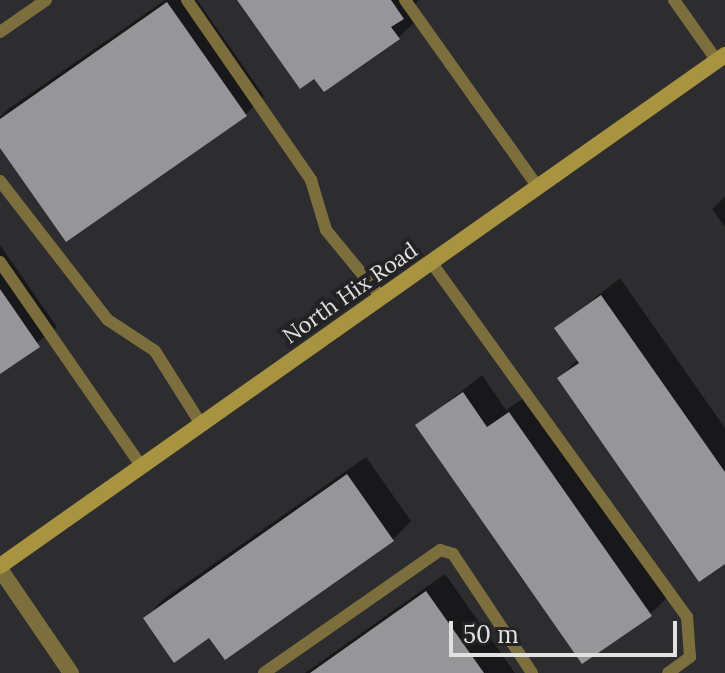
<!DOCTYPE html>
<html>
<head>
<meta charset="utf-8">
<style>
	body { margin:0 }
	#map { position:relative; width:725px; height:673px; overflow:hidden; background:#2d2c2f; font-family:Lora,serif }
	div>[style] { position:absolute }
	.shadow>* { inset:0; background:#0007 }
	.building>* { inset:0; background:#969598 }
	.lane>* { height:12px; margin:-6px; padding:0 6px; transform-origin:6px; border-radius:6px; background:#7c6f3d }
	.street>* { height:16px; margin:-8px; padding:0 8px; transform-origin:8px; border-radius:8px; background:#7c6f3d }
	.secondary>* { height:16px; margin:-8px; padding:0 8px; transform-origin:8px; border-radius:8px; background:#a89340 }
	span { translate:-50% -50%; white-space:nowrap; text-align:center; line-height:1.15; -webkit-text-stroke:8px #232225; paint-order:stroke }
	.street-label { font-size:22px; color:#e1e1e2 }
	.scale { position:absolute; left:449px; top:621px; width:228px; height:36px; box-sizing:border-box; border:4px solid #e1e1e2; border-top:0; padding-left:10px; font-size:24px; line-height:28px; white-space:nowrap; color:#e1e1e2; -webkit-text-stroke:6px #232225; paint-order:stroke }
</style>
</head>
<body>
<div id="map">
	<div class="shadow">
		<div style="clip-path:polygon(165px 0,197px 0,264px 96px,245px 115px,0 144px,0 117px,7px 110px)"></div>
		<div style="clip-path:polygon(240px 0,419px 0,410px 10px,417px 20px,398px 38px)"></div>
		<div style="clip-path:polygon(725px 197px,725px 227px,712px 209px)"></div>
		<div style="clip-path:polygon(0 245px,57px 327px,0 372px)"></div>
		<div style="clip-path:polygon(620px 278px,725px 428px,725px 562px,559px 379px,578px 359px,557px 328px)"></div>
		<div style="clip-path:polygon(482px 375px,506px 410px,528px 395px,669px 596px,650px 614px,418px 426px)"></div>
		<div style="clip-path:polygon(366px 457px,411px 521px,393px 540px,209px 635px,145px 618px,164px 599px)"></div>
		<div style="clip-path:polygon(445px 574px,515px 673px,305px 673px)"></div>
	</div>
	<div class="building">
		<div style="clip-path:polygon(237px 0,391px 0,404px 19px,391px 27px,400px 39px,324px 92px,314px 79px,300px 89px)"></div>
		<div style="clip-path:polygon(167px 2px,247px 116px,66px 242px,0 148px,0 119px)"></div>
		<div style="clip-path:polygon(0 289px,40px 347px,0 374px)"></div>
		<div style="clip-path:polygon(601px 295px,725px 472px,725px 564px,699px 582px,557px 378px,579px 363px,554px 328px)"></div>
		<div style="clip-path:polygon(463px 392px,487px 427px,509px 412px,652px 616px,582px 664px,415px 425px)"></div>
		<div style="clip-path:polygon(347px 474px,394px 541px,225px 660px,209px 638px,174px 663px,143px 618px)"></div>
		<div style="clip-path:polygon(426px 591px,484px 673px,310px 673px)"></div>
	</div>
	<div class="lane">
		<div style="left:187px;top:0;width:219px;rotate:55.4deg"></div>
		<div style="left:311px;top:180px;width:52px;rotate:73.3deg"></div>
		<div style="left:326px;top:230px;width:87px;rotate:50.6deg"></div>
		<div style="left:405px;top:0;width:229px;rotate:54.6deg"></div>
		<div style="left:674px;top:0;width:75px;rotate:54.8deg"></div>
		<div style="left:0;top:32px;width:56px;rotate:-34.8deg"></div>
		<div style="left:0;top:181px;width:176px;rotate:52.2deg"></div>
		<div style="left:108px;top:320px;width:56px;rotate:33.4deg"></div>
		<div style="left:155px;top:351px;width:86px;rotate:57.8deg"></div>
		<div style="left:0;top:262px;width:248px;rotate:55.3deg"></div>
		<div style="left:431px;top:262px;width:438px;rotate:54.2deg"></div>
		<div style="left:687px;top:617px;width:40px;rotate:85.7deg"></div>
		<div style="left:690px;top:657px;width:27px;rotate:144deg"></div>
		<div style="left:264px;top:673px;width:215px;rotate:-34.9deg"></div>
		<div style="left:440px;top:550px;width:14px;rotate:17deg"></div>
		<div style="left:453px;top:554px;width:143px;rotate:56.4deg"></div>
	</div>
	<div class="street">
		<div style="left:0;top:569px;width:126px;rotate:55.7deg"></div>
	</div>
	<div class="secondary">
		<div style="left:0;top:566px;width:887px;rotate:-35.18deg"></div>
	</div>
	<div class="street-label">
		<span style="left:350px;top:293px;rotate:-35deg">North Hix Road</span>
	</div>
	<div class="scale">50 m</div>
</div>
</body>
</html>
